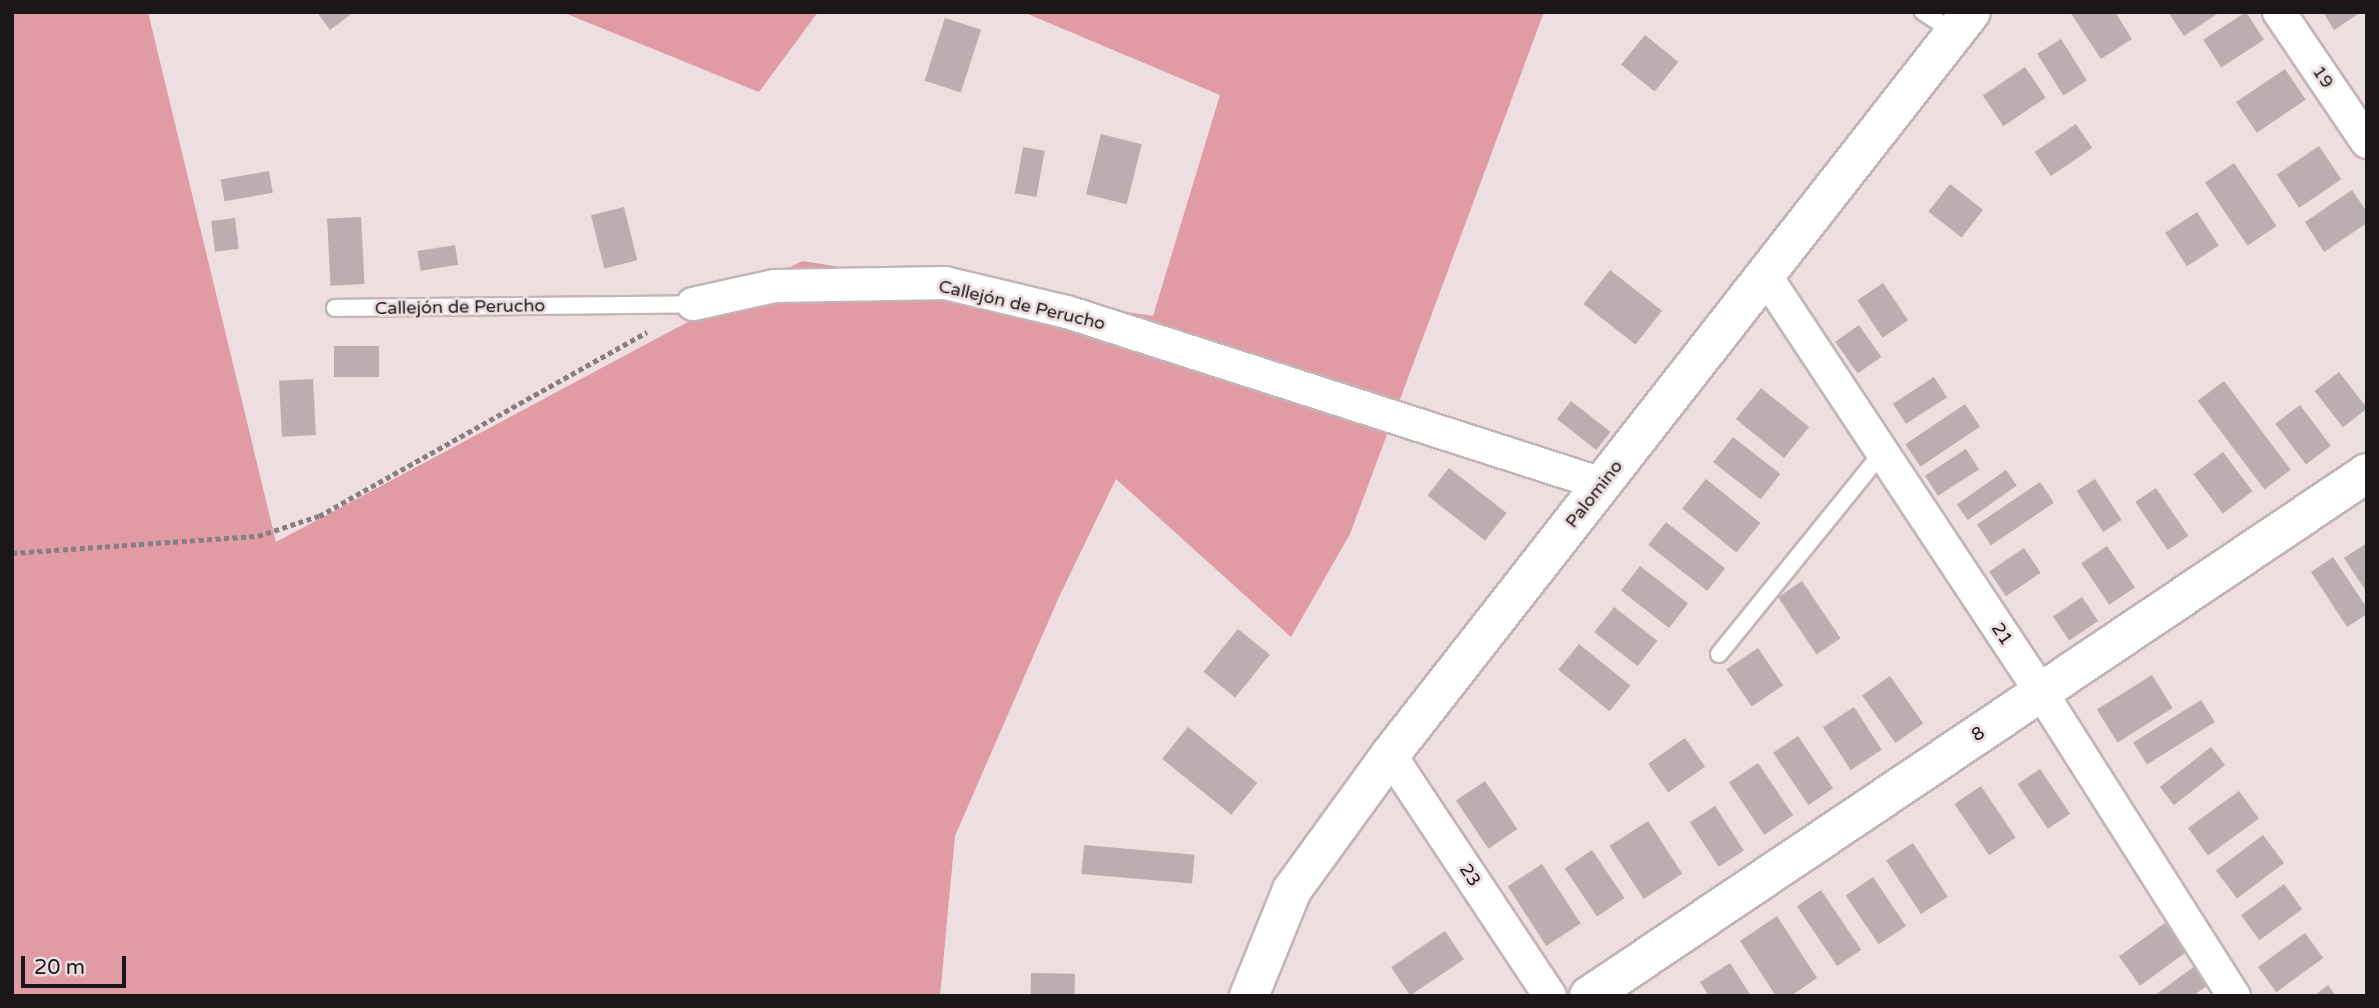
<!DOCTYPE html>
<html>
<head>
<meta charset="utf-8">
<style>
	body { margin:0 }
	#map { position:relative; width:2379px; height:1008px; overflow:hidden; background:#eddee0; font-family:"Varela Round",sans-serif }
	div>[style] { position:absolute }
	.green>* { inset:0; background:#e19ba5 }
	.building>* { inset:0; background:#bcaeb0; transform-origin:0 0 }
	.path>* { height:4.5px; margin-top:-2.25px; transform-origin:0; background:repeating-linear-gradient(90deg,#887e80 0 5px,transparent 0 8.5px) }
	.roads { filter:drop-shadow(2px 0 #c3b5b7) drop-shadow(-2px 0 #c3b5b7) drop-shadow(0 2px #c3b5b7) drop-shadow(0 -2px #c3b5b7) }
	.service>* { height:16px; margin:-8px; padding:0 8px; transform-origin:8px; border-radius:8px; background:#fff }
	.minor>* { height:32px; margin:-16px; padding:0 16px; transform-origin:16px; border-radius:16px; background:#fff }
	.tertiary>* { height:38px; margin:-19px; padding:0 19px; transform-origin:19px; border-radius:19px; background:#fff }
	span { translate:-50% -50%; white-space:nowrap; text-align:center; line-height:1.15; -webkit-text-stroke:6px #eddee0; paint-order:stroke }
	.street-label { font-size:18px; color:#1b1617 }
	.frame { position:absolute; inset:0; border:14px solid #1b1617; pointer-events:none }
	.scale { position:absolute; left:21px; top:956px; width:105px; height:32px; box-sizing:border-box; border:4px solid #1b1617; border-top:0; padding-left:9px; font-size:21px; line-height:24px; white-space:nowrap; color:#1b1617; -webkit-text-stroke:5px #eddee0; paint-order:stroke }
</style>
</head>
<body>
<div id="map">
	<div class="green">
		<div style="clip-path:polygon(12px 12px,148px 12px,276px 542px,802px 261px,1153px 316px,1220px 95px,1023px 12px,1544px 12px,1350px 534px,1291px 637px,1116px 479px,1059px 597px,955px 836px,940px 996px,12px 996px)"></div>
		<div style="clip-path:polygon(562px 12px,818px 12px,759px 92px)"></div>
	</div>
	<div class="building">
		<div style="clip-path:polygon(317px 12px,354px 12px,330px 30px)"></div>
		<div style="clip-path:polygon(2070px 12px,2115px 12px,2132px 39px,2101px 59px)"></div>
		<div style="clip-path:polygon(2168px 12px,2220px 12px,2184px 36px)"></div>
		<div style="left:2246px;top:12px;width:33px;height:51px;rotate:57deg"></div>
		<div style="clip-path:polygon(2323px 12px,2361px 12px,2334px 30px)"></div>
		<div style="left:945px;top:18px;width:38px;height:66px;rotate:18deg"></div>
		<div style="left:1645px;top:35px;width:43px;height:38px;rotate:39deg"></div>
		<div style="left:2061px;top:39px;width:49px;height:28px;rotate:58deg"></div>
		<div style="left:2025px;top:67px;width:37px;height:51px;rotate:56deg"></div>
		<div style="left:2285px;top:69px;width:37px;height:59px;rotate:56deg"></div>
		<div style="left:2076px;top:124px;width:29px;height:50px;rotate:56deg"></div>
		<div style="left:1101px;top:134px;width:42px;height:62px;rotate:14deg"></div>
		<div style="left:2319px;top:146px;width:40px;height:51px;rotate:56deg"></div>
		<div style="left:1023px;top:147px;width:22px;height:47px;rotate:10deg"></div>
		<div style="left:2234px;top:163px;width:76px;height:35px;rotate:56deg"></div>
		<div style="left:269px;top:171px;width:22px;height:49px;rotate:80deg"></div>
		<div style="left:1950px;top:184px;width:42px;height:35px;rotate:38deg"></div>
		<div style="clip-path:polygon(2352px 190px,2367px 212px,2367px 223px,2324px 252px,2305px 222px)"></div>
		<div style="left:624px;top:207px;width:55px;height:34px;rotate:76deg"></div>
		<div style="left:2197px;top:212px;width:40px;height:38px;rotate:57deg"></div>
		<div style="left:361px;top:217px;width:67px;height:34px;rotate:87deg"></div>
		<div style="left:235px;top:218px;width:31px;height:24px;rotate:83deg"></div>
		<div style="left:455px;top:245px;width:20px;height:38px;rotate:81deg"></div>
		<div style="left:1610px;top:270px;width:66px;height:43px;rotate:38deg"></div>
		<div style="left:1883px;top:283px;width:45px;height:31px;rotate:56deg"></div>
		<div style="left:1859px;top:325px;width:39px;height:29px;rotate:55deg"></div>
		<div style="left:334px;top:346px;width:45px;height:31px"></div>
		<div style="left:2339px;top:372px;width:46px;height:31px;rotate:52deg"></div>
		<div style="left:1934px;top:377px;width:24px;height:49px;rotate:57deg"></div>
		<div style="left:313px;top:379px;width:56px;height:34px;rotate:87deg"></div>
		<div style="left:2224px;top:381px;width:111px;height:33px;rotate:53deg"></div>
		<div style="left:1761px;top:388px;width:62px;height:40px;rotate:39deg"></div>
		<div style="left:1571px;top:401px;width:50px;height:23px;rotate:38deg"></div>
		<div style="left:1965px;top:404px;width:27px;height:72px;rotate:56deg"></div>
		<div style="left:2300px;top:405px;width:51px;height:31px;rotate:53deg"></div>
		<div style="left:1733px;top:437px;width:60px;height:32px;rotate:38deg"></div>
		<div style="left:1966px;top:449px;width:24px;height:49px;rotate:57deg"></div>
		<div style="left:2223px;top:452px;width:49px;height:37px;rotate:53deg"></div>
		<div style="left:1449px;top:468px;width:73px;height:35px;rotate:38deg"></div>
		<div style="left:2006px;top:470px;width:19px;height:60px;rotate:55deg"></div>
		<div style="left:1706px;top:479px;width:70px;height:38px;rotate:39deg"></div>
		<div style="left:2095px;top:479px;width:49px;height:22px;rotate:57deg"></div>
		<div style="left:2040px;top:482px;width:25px;height:76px;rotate:56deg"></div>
		<div style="left:2156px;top:488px;width:58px;height:25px;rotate:56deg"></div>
		<div style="left:1666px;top:522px;width:75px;height:29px;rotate:38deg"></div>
		<div style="clip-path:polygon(2367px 543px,2367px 593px,2344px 558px)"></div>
		<div style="left:2107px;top:546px;width:50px;height:31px;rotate:56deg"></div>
		<div style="left:2024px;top:548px;width:30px;height:42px;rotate:56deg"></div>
		<div style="clip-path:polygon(2333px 557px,2367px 608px,2367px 614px,2347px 627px,2311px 572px)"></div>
		<div style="left:1640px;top:566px;width:61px;height:31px;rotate:38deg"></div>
		<div style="left:1802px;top:581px;width:69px;height:29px;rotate:56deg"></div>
		<div style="left:2082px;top:597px;width:29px;height:35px;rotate:56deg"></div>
		<div style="left:1614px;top:607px;width:55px;height:32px;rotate:38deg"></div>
		<div style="left:1238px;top:629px;width:41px;height:55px;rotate:39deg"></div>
		<div style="left:1579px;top:644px;width:66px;height:33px;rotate:39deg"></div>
		<div style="left:1758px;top:648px;width:45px;height:38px;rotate:56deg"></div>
		<div style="left:2152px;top:675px;width:39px;height:65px;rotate:58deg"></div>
		<div style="left:1890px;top:676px;width:58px;height:34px;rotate:55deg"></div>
		<div style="left:2201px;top:700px;width:26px;height:80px;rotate:58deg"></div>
		<div style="left:1854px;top:707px;width:51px;height:37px;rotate:57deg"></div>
		<div style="left:1188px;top:727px;width:89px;height:41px;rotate:39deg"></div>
		<div style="left:1798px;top:736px;width:63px;height:30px;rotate:56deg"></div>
		<div style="left:1685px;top:738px;width:35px;height:45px;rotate:55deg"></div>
		<div style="left:2211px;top:747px;width:23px;height:65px;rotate:52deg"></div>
		<div style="left:1758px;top:763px;width:63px;height:35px;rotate:56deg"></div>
		<div style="left:2040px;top:769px;width:54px;height:27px;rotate:56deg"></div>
		<div style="left:1485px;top:781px;width:58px;height:35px;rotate:56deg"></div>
		<div style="left:1981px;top:786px;width:62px;height:32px;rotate:56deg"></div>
		<div style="left:2239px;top:791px;width:34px;height:63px;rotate:54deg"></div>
		<div style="left:1715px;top:806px;width:53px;height:30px;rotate:57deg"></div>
		<div style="left:1648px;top:821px;width:63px;height:46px;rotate:57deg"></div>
		<div style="left:2263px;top:835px;width:35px;height:59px;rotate:53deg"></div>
		<div style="left:1913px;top:843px;width:64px;height:32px;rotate:57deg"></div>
		<div style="left:1084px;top:845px;width:111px;height:29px;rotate:5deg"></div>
		<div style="left:1592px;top:850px;width:58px;height:33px;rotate:56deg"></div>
		<div style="left:1542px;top:864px;width:71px;height:41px;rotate:57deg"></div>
		<div style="left:1873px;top:877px;width:59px;height:33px;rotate:56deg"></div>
		<div style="left:2284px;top:884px;width:31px;height:53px;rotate:54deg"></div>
		<div style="left:1821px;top:890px;width:72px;height:29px;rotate:56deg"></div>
		<div style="clip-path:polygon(1777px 916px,1817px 978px,1791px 996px,1776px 996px,1740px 941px)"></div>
		<div style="left:2165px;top:923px;width:36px;height:57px;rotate:54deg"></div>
		<div style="left:1445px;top:931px;width:34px;height:65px;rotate:56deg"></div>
		<div style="left:2305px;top:933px;width:31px;height:58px;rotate:54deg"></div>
		<div style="clip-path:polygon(1730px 963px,1751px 996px,1709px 996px,1700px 982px)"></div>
		<div style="clip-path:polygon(2195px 966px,2209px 984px,2193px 996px,2154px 996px)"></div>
		<div style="left:1031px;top:973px;width:44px;height:23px;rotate:1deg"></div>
		<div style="clip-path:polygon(2328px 985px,2336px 996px,2314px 996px)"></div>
	</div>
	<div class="path">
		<div style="left:12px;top:553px;width:247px;rotate:-4deg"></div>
		<div style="left:258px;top:536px;width:64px;rotate:-18.2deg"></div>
		<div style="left:319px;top:516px;width:376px;rotate:-29.3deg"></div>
	</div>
	<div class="roads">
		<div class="service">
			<div style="left:1923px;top:12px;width:38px;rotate:33deg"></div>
			<div style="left:335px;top:308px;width:358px;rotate:-0.6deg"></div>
			<div style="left:1719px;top:654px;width:259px;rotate:-51deg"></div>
		</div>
		<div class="minor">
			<div style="left:2279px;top:12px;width:157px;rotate:55.9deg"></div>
			<div style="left:1765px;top:275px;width:500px;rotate:56.5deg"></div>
			<div style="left:2041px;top:692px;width:360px;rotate:57.6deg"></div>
			<div style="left:693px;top:304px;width:84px;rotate:-12.4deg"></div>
			<div style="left:775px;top:286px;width:170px;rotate:-1deg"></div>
			<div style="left:945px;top:283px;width:125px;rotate:13.4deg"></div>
			<div style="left:1067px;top:312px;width:562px;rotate:17.82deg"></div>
			<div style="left:1390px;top:755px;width:289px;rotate:56.4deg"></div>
		</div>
		<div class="tertiary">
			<div style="left:1249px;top:996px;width:114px;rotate:-67.9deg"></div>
			<div style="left:1292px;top:890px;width:167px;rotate:-54deg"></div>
			<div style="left:1390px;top:755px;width:943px;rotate:-51.98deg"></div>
			<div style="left:1589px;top:996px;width:937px;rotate:-33.91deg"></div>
		</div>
	</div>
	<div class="street-label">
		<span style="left:2323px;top:77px;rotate:56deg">19</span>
		<span style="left:1022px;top:305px;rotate:13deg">Callejón de Perucho</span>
		<span style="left:460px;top:307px;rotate:-1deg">Callejón de Perucho</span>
		<span style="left:1594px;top:494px;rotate:-52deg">Palomino</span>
		<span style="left:2002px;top:634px;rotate:56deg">21</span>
		<span style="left:1978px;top:734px;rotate:-34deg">8</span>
		<span style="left:1470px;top:875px;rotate:56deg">23</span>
	</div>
	<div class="frame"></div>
	<div class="scale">20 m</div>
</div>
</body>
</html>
